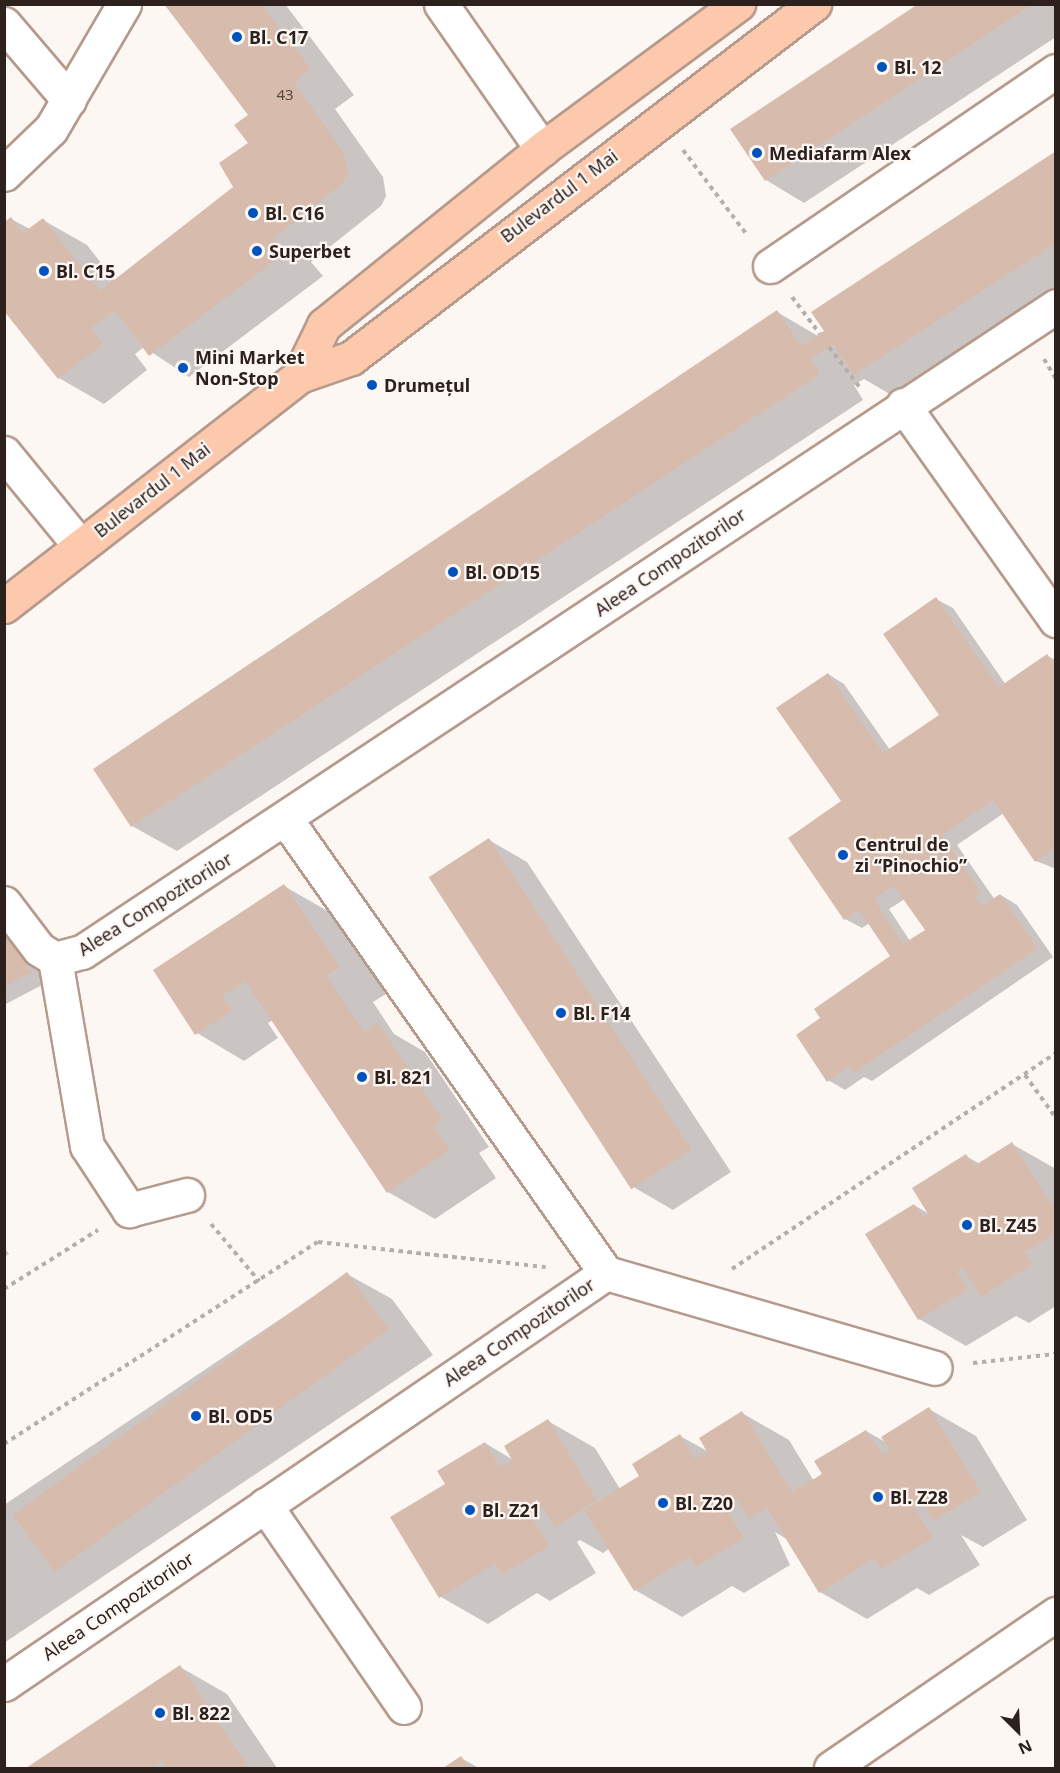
<!DOCTYPE html>
<html>
<head>
<meta charset="utf-8">
<style>
	body { margin:0 }
	#map { position:relative; width:1060px; height:1773px; overflow:hidden; background:#fdf7f4; font-family:"Noto Sans",sans-serif }
	div>[style] { position:absolute }
	.shadow>* { inset:0; background:#0003 }
	.building>* { inset:0; background:#d7bcae; transform-origin:0 0 }
	.path>* { height:4px; margin-top:-2px; transform-origin:0; background:repeating-linear-gradient(90deg,#b6aeaa 0 4.5px,transparent 0 9px) }
	.roads { filter:drop-shadow(2px 0 #b59a8d) drop-shadow(-2px 0 #b59a8d) drop-shadow(0 2px #b59a8d) drop-shadow(0 -2px #b59a8d) }
	.minor>* { height:33px; margin:-16.5px; padding:0 16.5px; transform-origin:16.5px; border-radius:16.5px; background:#fff }
	.major>* { height:33px; margin:-16.5px; padding:0 16.5px; transform-origin:16.5px; border-radius:16.5px; background:#fdc9ad }
	.dots>* { width:16px; height:16px; translate:-50% -50%; box-sizing:border-box; border:3px solid #fdf7f4; border-radius:50% }
	span { translate:-50% -50%; white-space:nowrap; text-align:center; line-height:1.15; -webkit-text-stroke:4.5px #fdf7f4; paint-order:stroke }
	.number-label { font-size:15px; color:#574840 }
	.number-label span { -webkit-text-stroke-width:0 }
	.poi-label { font-size:18px; color:#2c211c; font-weight:700 }
	.left { translate:0 -50%; text-align:left }
	.street-label { font-size:18px; color:#2c211c }
	.frame { position:absolute; inset:0; border:6px solid #2c211c; pointer-events:none }
	.north { position:absolute; left:988px; top:1701px; width:60px; height:60px; -webkit-text-stroke:4px #fdf7f4; paint-order:stroke; rotate:156deg; font-size:16px; font-weight:700; line-height:24px; text-align:center; color:#2c211c }
	.north::after { content:''; display:block; margin:auto; width:21px; height:27px; background:#2c211c; clip-path:polygon(50% 0,100% 100%,50% 72%,0 100%) }
</style>
</head>
<body>
<div id="map">
	<div class="shadow">
		<div style="clip-path:polygon(166px 4px,285px 4px,354px 95px,335px 109px,383px 177px,386px 196px,381px 206px,311px 262px,323px 276px,189px 377px,144px 347px,135px 354px,147px 370px,104px 404px,59px 378px,4px 308px,11px 219px,30px 229px,43px 220px,87px 245px,115px 281px,235px 187px,250px 143px,250px 115px)"></div>
		<div style="clip-path:polygon(921px 4px,1056px 4px,1056px 37px,804px 203px,766px 180px)"></div>
		<div style="clip-path:polygon(1056px 153px,1056px 298px,900px 400px,864px 379px,854px 385px,863px 400px,177px 851px,132px 826px,777px 312px,818px 336px)"></div>
		<div style="clip-path:polygon(evenodd,936px 599px,953px 608px,1006px 685px,1047px 656px,1056px 660px,1056px 869px,1036px 861px,1004px 813px,957px 845px,995px 900px,1001px 895px,1017px 905px,1053px 957px,872px 1081px,864px 1077px,845px 1090px,828px 1080px,823px 1018px,892px 957px,870px 923px,862px 928px,845px 919px,843px 801px,828px 674px,844px 684px,890px 750px,941px 715px,936px 599px,905px 899px,927px 931px,910px 941px,889px 909px,905px 899px)"></div>
		<div style="clip-path:polygon(489px 840px,527px 862px,731px 1172px,673px 1210px,635px 1188px)"></div>
		<div style="clip-path:polygon(284px 886px,331px 913px,386px 994px,373px 1002px,394px 1034px,425px 1052px,489px 1147px,479px 1153px,496px 1178px,435px 1219px,388px 1192px,273px 1020px,268px 1023px,278px 1038px,244px 1061px,197px 1033px)"></div>
		<div style="clip-path:polygon(4px 925px,19px 933px,46px 983px,4px 1005px)"></div>
		<div style="clip-path:polygon(1012px 1144px,1056px 1169px,1056px 1306px,1029px 1323px,1016px 1316px,966px 1346px,919px 1319px,914px 1205px,931px 1215px,966px 1156px,980px 1164px)"></div>
		<div style="clip-path:polygon(4px 1247px,9px 1254px,4px 1257px)"></div>
		<div style="clip-path:polygon(347px 1274px,392px 1299px,433px 1355px,4px 1643px,4px 1505px)"></div>
		<div style="clip-path:polygon(929px 1409px,976px 1436px,1027px 1520px,983px 1547px,961px 1535px,980px 1565px,929px 1595px,917px 1588px,867px 1619px,820px 1592px,788px 1540px,775px 1532px,790px 1565px,744px 1593px,732px 1586px,682px 1617px,635px 1590px,610px 1548px,603px 1553px,580px 1540px,577px 1542px,596px 1573px,550px 1601px,537px 1593px,488px 1624px,441px 1597px,392px 1518px,447px 1484px,485px 1443px,515px 1461px,548px 1421px,595px 1448px,620px 1489px,641px 1477px,680px 1436px,709px 1452px,742px 1413px,789px 1440px,814px 1481px,866px 1431px,887px 1443px)"></div>
		<div style="clip-path:polygon(180px 1667px,227px 1694px,277px 1768px,29px 1768px)"></div>
		<div style="clip-path:polygon(461px 1758px,479px 1768px,446px 1768px)"></div>
	</div>
	<div class="building">
		<div style="clip-path:polygon(164px 4px,261px 4px,311px 69px,294px 82px,344px 153px,348px 174px,342px 184px,273px 239px,285px 253px,149px 356px,115px 310px,91px 328px,103px 344px,58px 379px,4px 311px,4px 222px,11px 217px,23px 233px,43px 218px,100px 291px,233px 187px,219px 163px,248px 143px,234px 125px,248px 115px)"></div>
		<div style="clip-path:polygon(918px 4px,1033px 4px,765px 181px,730px 129px)"></div>
		<div style="clip-path:polygon(1056px 151px,1056px 243px,854px 375px,833px 344px,810px 359px,820px 374px,131px 827px,93px 769px,777px 310px,801px 346px,824px 331px,811px 312px)"></div>
		<div style="clip-path:polygon(evenodd,936px 597px,999px 687px,1047px 654px,1056px 665px,1056px 848px,1035px 862px,993px 800px,942px 835px,981px 892px,975px 896px,982px 906px,1000px 894px,1038px 948px,854px 1073px,850px 1066px,827px 1082px,796px 1035px,820px 1018px,814px 1009px,890px 956px,859px 910px,844px 920px,788px 838px,841px 801px,776px 708px,828px 673px,883px 753px,939px 715px,883px 634px,936px 597px,894px 886px,925px 930px,903px 944px,874px 899px,894px 886px)"></div>
		<div style="left:489px;top:838px;width:372px;height:72px;rotate:57deg"></div>
		<div style="clip-path:polygon(284px 884px,340px 967px,326px 975px,364px 1032px,378px 1023px,442px 1119px,433px 1126px,450px 1150px,387px 1193px,245px 981px,222px 996px,232px 1011px,195px 1035px,153px 970px)"></div>
		<div style="clip-path:polygon(4px 926px,31px 973px,4px 987px)"></div>
		<div style="clip-path:polygon(1012px 1142px,1056px 1212px,1056px 1233px,1025px 1252px,1033px 1264px,981px 1297px,963px 1268px,957px 1272px,968px 1289px,918px 1320px,865px 1234px,914px 1204px,923px 1217px,928px 1214px,912px 1188px,966px 1154px,974px 1166px)"></div>
		<div style="left:347px;top:1272px;width:71px;height:413px;rotate:54deg"></div>
		<div style="clip-path:polygon(929px 1407px,981px 1492px,934px 1521px,923px 1502px,914px 1507px,933px 1538px,881px 1569px,875px 1558px,819px 1593px,767px 1508px,749px 1519px,737px 1500px,725px 1507px,744px 1538px,696px 1567px,690px 1557px,634px 1591px,584px 1510px,639px 1476px,632px 1464px,680px 1434px,695px 1459px,707px 1452px,699px 1438px,742px 1411px,792px 1492px,822px 1474px,814px 1461px,866px 1430px,882px 1454px,890px 1450px,881px 1437px)"></div>
		<div style="clip-path:polygon(548px 1419px,597px 1500px,555px 1527px,543px 1508px,530px 1515px,550px 1546px,502px 1574px,495px 1564px,439px 1598px,390px 1517px,445px 1484px,437px 1471px,485px 1442px,500px 1467px,512px 1460px,504px 1446px)"></div>
		<div style="clip-path:polygon(180px 1665px,249px 1768px,166px 1768px,162px 1761px,151px 1768px,26px 1768px)"></div>
		<div style="clip-path:polygon(461px 1756px,469px 1768px,443px 1768px)"></div>
	</div>
	<div class="path">
		<div style="left:683px;top:150px;width:106px;rotate:53deg"></div>
		<div style="left:792px;top:297px;width:46px;rotate:52.9deg"></div>
		<div style="left:829px;top:347px;width:53px;rotate:52.7deg"></div>
		<div style="left:1044px;top:359px;width:23px;rotate:59deg"></div>
		<div style="left:1025px;top:1075px;width:53px;rotate:54.2deg"></div>
		<div style="left:211px;top:1224px;width:75px;rotate:49.9deg"></div>
		<div style="left:732px;top:1269px;width:389px;rotate:-33.7deg"></div>
		<div style="left:4px;top:1289px;width:111px;rotate:-32.1deg"></div>
		<div style="left:973px;top:1363px;width:83px;rotate:-6.2deg"></div>
		<div style="left:4px;top:1444px;width:373px;rotate:-32.8deg"></div>
		<div style="left:318px;top:1242px;width:229px;rotate:6.3deg"></div>
	</div>
	<div class="roads">
		<div class="minor">
			<div style="left:441px;top:4px;width:177px;rotate:55.1deg"></div>
			<div style="left:4px;top:24px;width:100px;rotate:49.5deg"></div>
			<div style="left:4px;top:174px;width:65px;rotate:-43.8deg"></div>
			<div style="left:51px;top:129px;width:145px;rotate:-59.7deg"></div>
			<div style="left:770px;top:266px;width:346px;rotate:-34.3deg"></div>
			<div style="left:903px;top:405px;width:264px;rotate:54.6deg"></div>
			<div style="left:4px;top:453px;width:120px;rotate:50.7deg"></div>
			<div style="left:287px;top:821px;width:553px;rotate:54.79deg"></div>
			<div style="left:4px;top:903px;width:58px;rotate:52.7deg"></div>
			<div style="left:39px;top:949px;width:19px;rotate:32deg"></div>
			<div style="left:55px;top:959px;width:28px;rotate:-15deg"></div>
			<div style="left:82px;top:952px;width:1169px;rotate:-33.55deg"></div>
			<div style="left:55px;top:959px;width:190px;rotate:80.3deg"></div>
			<div style="left:87px;top:1146px;width:77px;rotate:56.7deg"></div>
			<div style="left:129px;top:1210px;width:60px;rotate:-14.5deg"></div>
			<div style="left:606px;top:1273px;width:342px;rotate:16.1deg"></div>
			<div style="left:265px;top:1505px;width:245px;rotate:55.5deg"></div>
			<div style="left:4px;top:1684px;width:729px;rotate:-34.32deg"></div>
			<div style="left:831px;top:1768px;width:273px;rotate:-34.4deg"></div>
		</div>
		<div class="major">
			<div style="left:299px;top:376px;width:57px;rotate:-63.9deg"></div>
			<div style="left:324px;top:325px;width:280px;rotate:-38.9deg"></div>
			<div style="left:542px;top:149px;width:244px;rotate:-36.5deg"></div>
			<div style="left:4px;top:606px;width:374px;rotate:-37.9deg"></div>
			<div style="left:299px;top:376px;width:55px;rotate:-19.1deg"></div>
			<div style="left:351px;top:358px;width:583px;rotate:-37.4deg"></div>
		</div>
	</div>
	<div class="dots">
		<div style="left:237px;top:37px;background:#0052bc"></div>
		<div style="left:882px;top:67px;background:#0052bc"></div>
		<div style="left:757px;top:153px;background:#0052bc"></div>
		<div style="left:253px;top:213px;background:#0052bc"></div>
		<div style="left:257px;top:251px;background:#0052bc"></div>
		<div style="left:44px;top:271px;background:#0052bc"></div>
		<div style="left:183px;top:368px;background:#0052bc"></div>
		<div style="left:372px;top:385px;background:#0052bc"></div>
		<div style="left:453px;top:572px;background:#0052bc"></div>
		<div style="left:843px;top:855px;background:#0052bc"></div>
		<div style="left:561px;top:1013px;background:#0052bc"></div>
		<div style="left:362px;top:1077px;background:#0052bc"></div>
		<div style="left:967px;top:1225px;background:#0052bc"></div>
		<div style="left:196px;top:1416px;background:#0052bc"></div>
		<div style="left:878px;top:1497px;background:#0052bc"></div>
		<div style="left:663px;top:1503px;background:#0052bc"></div>
		<div style="left:470px;top:1510px;background:#0052bc"></div>
		<div style="left:160px;top:1713px;background:#0052bc"></div>
	</div>
	<div class="number-label">
		<span style="left:285px;top:95px">43</span>
	</div>
	<div class="poi-label">
		<span class="left" style="left:249px;top:37px">Bl. C17</span>
		<span class="left" style="left:894px;top:67px">Bl. 12</span>
		<span class="left" style="left:769px;top:153px">Mediafarm Alex</span>
		<span class="left" style="left:265px;top:213px">Bl. C16</span>
		<span class="left" style="left:269px;top:251px">Superbet</span>
		<span class="left" style="left:56px;top:271px">Bl. C15</span>
		<span class="left" style="left:195px;top:368px">Mini Market<br>Non-Stop</span>
		<span class="left" style="left:384px;top:385px">Drumețul</span>
		<span class="left" style="left:465px;top:572px">Bl. OD15</span>
		<span class="left" style="left:855px;top:855px">Centrul de<br>zi “Pinochio”</span>
		<span class="left" style="left:573px;top:1013px">Bl. F14</span>
		<span class="left" style="left:374px;top:1077px">Bl. 821</span>
		<span class="left" style="left:979px;top:1225px">Bl. Z45</span>
		<span class="left" style="left:208px;top:1416px">Bl. OD5</span>
		<span class="left" style="left:890px;top:1497px">Bl. Z28</span>
		<span class="left" style="left:675px;top:1503px">Bl. Z20</span>
		<span class="left" style="left:482px;top:1510px">Bl. Z21</span>
		<span class="left" style="left:172px;top:1713px">Bl. 822</span>
	</div>
	<div class="street-label">
		<span style="left:559px;top:196px;rotate:-37deg">Bulevardul 1 Mai</span>
		<span style="left:152px;top:490px;rotate:-38deg">Bulevardul 1 Mai</span>
		<span style="left:670px;top:562px;rotate:-34deg">Aleea Compozitorilor</span>
		<span style="left:155px;top:904px;rotate:-32deg">Aleea Compozitorilor</span>
		<span style="left:519px;top:1332px;rotate:-34deg">Aleea Compozitorilor</span>
		<span style="left:118px;top:1606px;rotate:-34deg">Aleea Compozitorilor</span>
	</div>
	<div class="frame"></div>
	<div class="north">N</div>
</div>
</body>
</html>
